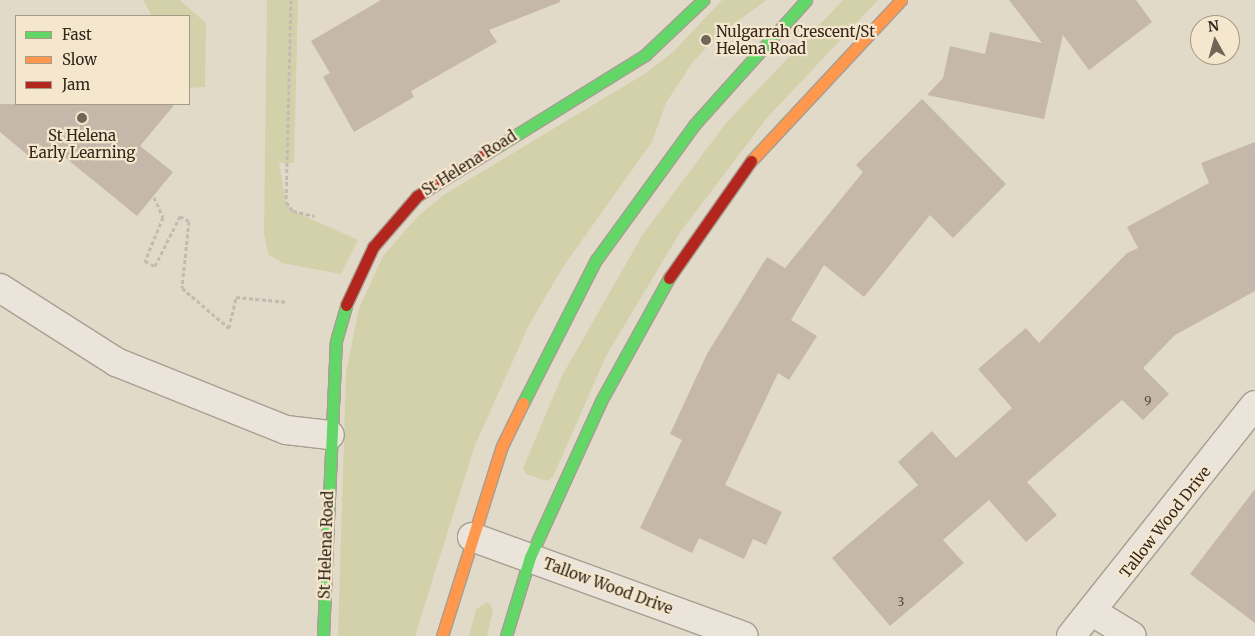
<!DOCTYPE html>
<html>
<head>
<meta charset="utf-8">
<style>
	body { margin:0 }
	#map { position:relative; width:1255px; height:636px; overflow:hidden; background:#e2dac8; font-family:Merriweather,serif }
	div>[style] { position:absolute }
	.green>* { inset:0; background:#d3d1aa }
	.building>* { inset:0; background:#c5b7a9 }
	.path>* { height:3px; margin-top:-1.5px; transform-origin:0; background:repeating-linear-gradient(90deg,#c2bbb2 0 4px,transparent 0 6.5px) }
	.roads { filter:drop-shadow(1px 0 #a69e92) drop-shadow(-1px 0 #a69e92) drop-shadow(0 1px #a69e92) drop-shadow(0 -1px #a69e92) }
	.street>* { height:28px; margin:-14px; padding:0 14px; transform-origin:14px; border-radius:14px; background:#eae4da }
	.fast>* { height:11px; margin:-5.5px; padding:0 5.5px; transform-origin:5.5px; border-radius:5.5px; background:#63d668 }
	.slow>* { height:11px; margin:-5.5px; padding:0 5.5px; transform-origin:5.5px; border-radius:5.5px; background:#ff974d }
	.jam>* { height:11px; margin:-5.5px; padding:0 5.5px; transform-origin:5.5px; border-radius:5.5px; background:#b3261e }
	.dots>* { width:14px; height:14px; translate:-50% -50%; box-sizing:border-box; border:2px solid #f4e7cd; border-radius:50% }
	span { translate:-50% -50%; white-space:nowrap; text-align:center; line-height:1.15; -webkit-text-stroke:4.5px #f4e7cd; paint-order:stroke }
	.number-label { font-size:12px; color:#584a3e }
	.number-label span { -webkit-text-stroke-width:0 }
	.poi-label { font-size:15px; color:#34261b }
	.left { translate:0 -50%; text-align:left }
	.street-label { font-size:15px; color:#34261b }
	.legend { position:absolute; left:15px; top:15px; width:175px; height:90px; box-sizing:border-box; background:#f4e7cd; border:1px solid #a79a86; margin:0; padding:6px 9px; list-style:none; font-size:15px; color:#34261b }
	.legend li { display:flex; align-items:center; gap:10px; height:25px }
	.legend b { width:25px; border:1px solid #a79a86 }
	.north { position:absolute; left:1190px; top:15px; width:50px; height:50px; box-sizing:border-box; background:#f4e7cd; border:1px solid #a79a86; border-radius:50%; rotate:353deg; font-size:14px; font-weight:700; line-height:20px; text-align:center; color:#34261b }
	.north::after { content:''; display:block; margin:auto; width:18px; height:22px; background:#716558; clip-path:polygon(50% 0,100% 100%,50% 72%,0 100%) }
</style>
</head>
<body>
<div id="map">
	<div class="green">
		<div style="clip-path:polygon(143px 0,180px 0,206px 23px,205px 87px,189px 88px,189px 16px,152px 16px)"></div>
		<div style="clip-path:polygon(267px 0,298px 0,294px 163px,279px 163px,286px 202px,293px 211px,358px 240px,341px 274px,282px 263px,268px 254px,264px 233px)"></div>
		<div style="clip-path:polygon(722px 0,767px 0,718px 35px,692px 63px,666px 103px,652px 142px,563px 267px,529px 325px,475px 445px,415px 636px,338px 636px,346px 373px,359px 308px,383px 256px,418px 216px,445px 194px,646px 73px,673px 52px)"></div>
		<div style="clip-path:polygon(843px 0,878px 0,766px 119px,681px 231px,606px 356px,553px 477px,547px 481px,526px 474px,523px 468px,562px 376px,643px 234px,726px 123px)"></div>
		<div style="clip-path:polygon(488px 602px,493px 610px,487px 636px,469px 636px,476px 609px)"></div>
	</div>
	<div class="building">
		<div style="clip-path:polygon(381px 0,560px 0,560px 2px,489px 30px,497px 42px,411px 91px,414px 97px,354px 132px,323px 77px,330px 73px,311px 41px)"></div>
		<div style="clip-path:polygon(1009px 0,1136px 0,1152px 22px,1089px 70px,1063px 35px,1044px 119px,927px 95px,943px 78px,950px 46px,985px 54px,990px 32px,1042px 43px)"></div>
		<div style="clip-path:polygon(922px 99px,1006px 184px,953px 238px,930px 215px,864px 297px,824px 265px,791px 320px,817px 336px,789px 380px,778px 373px,725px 485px,782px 512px,766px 545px,753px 539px,744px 559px,699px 538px,692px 553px,640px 528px,682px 440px,670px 434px,707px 354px,767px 257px,785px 268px,863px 172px,856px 165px)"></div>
		<div style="clip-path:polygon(0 104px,175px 104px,140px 146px,173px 172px,137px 216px,56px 150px,52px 155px,40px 145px,30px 157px,0 132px)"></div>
		<div style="clip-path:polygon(1255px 142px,1255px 291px,1175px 335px,1143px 368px,1169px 394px,1143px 420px,1122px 400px,1027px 482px,1057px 515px,1026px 542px,989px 500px,943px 540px,964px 563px,890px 626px,832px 558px,918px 485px,898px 462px,932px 431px,956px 458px,1012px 408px,978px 369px,1026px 328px,1039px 343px,1127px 253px,1138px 248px,1127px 227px,1209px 183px,1201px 163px)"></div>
		<div style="clip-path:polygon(1255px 489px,1255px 623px,1190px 574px)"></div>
	</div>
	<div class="path">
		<div style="left:291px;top:0;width:202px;rotate:91.4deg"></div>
		<div style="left:286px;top:202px;width:11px;rotate:52deg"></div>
		<div style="left:293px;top:211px;width:22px;rotate:13deg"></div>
		<div style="left:154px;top:197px;width:22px;rotate:66deg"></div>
		<div style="left:163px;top:217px;width:48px;rotate:112.2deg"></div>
		<div style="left:145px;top:261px;width:11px;rotate:27deg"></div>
		<div style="left:155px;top:266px;width:56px;rotate:-63.4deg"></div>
		<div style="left:180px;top:216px;width:10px;rotate:29deg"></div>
		<div style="left:189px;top:221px;width:67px;rotate:96deg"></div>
		<div style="left:182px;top:288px;width:62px;rotate:40.4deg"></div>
		<div style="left:229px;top:328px;width:32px;rotate:-77deg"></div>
		<div style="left:236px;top:297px;width:52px;rotate:5.5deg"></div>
	</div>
	<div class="roads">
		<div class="street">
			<div style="left:0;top:288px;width:138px;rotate:32.5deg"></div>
			<div style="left:116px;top:362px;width:183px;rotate:21.8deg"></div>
			<div style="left:286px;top:430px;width:44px;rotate:6.5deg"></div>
			<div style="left:472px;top:537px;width:289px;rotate:20deg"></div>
			<div style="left:1094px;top:613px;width:44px;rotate:31.2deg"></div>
			<div style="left:1071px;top:636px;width:295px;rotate:-51.5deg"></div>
		</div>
		<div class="fast">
			<div style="left:487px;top:153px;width:186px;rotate:-31.8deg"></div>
			<div style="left:645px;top:55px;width:80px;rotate:-43.5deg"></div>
			<div style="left:523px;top:403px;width:161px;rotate:-63deg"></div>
			<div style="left:596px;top:260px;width:167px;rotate:-54deg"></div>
			<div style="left:694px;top:125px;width:168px;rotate:-48.1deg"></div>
			<div style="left:323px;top:636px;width:295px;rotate:-87.5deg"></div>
			<div style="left:336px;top:341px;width:37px;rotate:-74deg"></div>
			<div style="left:506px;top:636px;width:83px;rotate:-73.1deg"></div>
			<div style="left:530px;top:557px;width:171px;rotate:-65.5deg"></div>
			<div style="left:601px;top:401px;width:141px;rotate:-61.1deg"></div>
		</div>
		<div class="slow">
			<div style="left:751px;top:161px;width:220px;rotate:-47deg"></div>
			<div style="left:442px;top:636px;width:199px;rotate:-72.5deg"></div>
			<div style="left:502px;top:446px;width:48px;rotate:-64deg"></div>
		</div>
		<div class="jam">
			<div style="left:669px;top:278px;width:143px;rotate:-55deg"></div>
			<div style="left:346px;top:305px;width:64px;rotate:-65deg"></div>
			<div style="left:373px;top:247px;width:67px;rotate:-49.2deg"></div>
			<div style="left:417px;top:196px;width:82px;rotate:-31.6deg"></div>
		</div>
	</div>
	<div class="dots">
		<div style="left:706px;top:40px;background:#716558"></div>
		<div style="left:82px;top:118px;background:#716558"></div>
	</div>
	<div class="number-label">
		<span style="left:1148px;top:401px">9</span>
		<span style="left:901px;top:602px">3</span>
	</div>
	<div class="poi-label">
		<span class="left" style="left:716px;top:40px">Nulgarrah Crescent/St<br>Helena Road</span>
		<span style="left:82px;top:144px">St Helena<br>Early Learning</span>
	</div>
	<div class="street-label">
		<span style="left:469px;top:163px;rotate:-32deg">St Helena Road</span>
		<span style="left:1165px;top:522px;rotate:-52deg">Tallow Wood Drive</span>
		<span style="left:326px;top:545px;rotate:-88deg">St Helena Road</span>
		<span style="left:608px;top:586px;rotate:20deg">Tallow Wood Drive</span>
	</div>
	<ul class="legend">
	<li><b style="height:6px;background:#63d668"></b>Fast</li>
	<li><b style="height:6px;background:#ff974d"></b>Slow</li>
	<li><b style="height:6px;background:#b3261e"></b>Jam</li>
	</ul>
	<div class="north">N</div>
</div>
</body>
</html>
